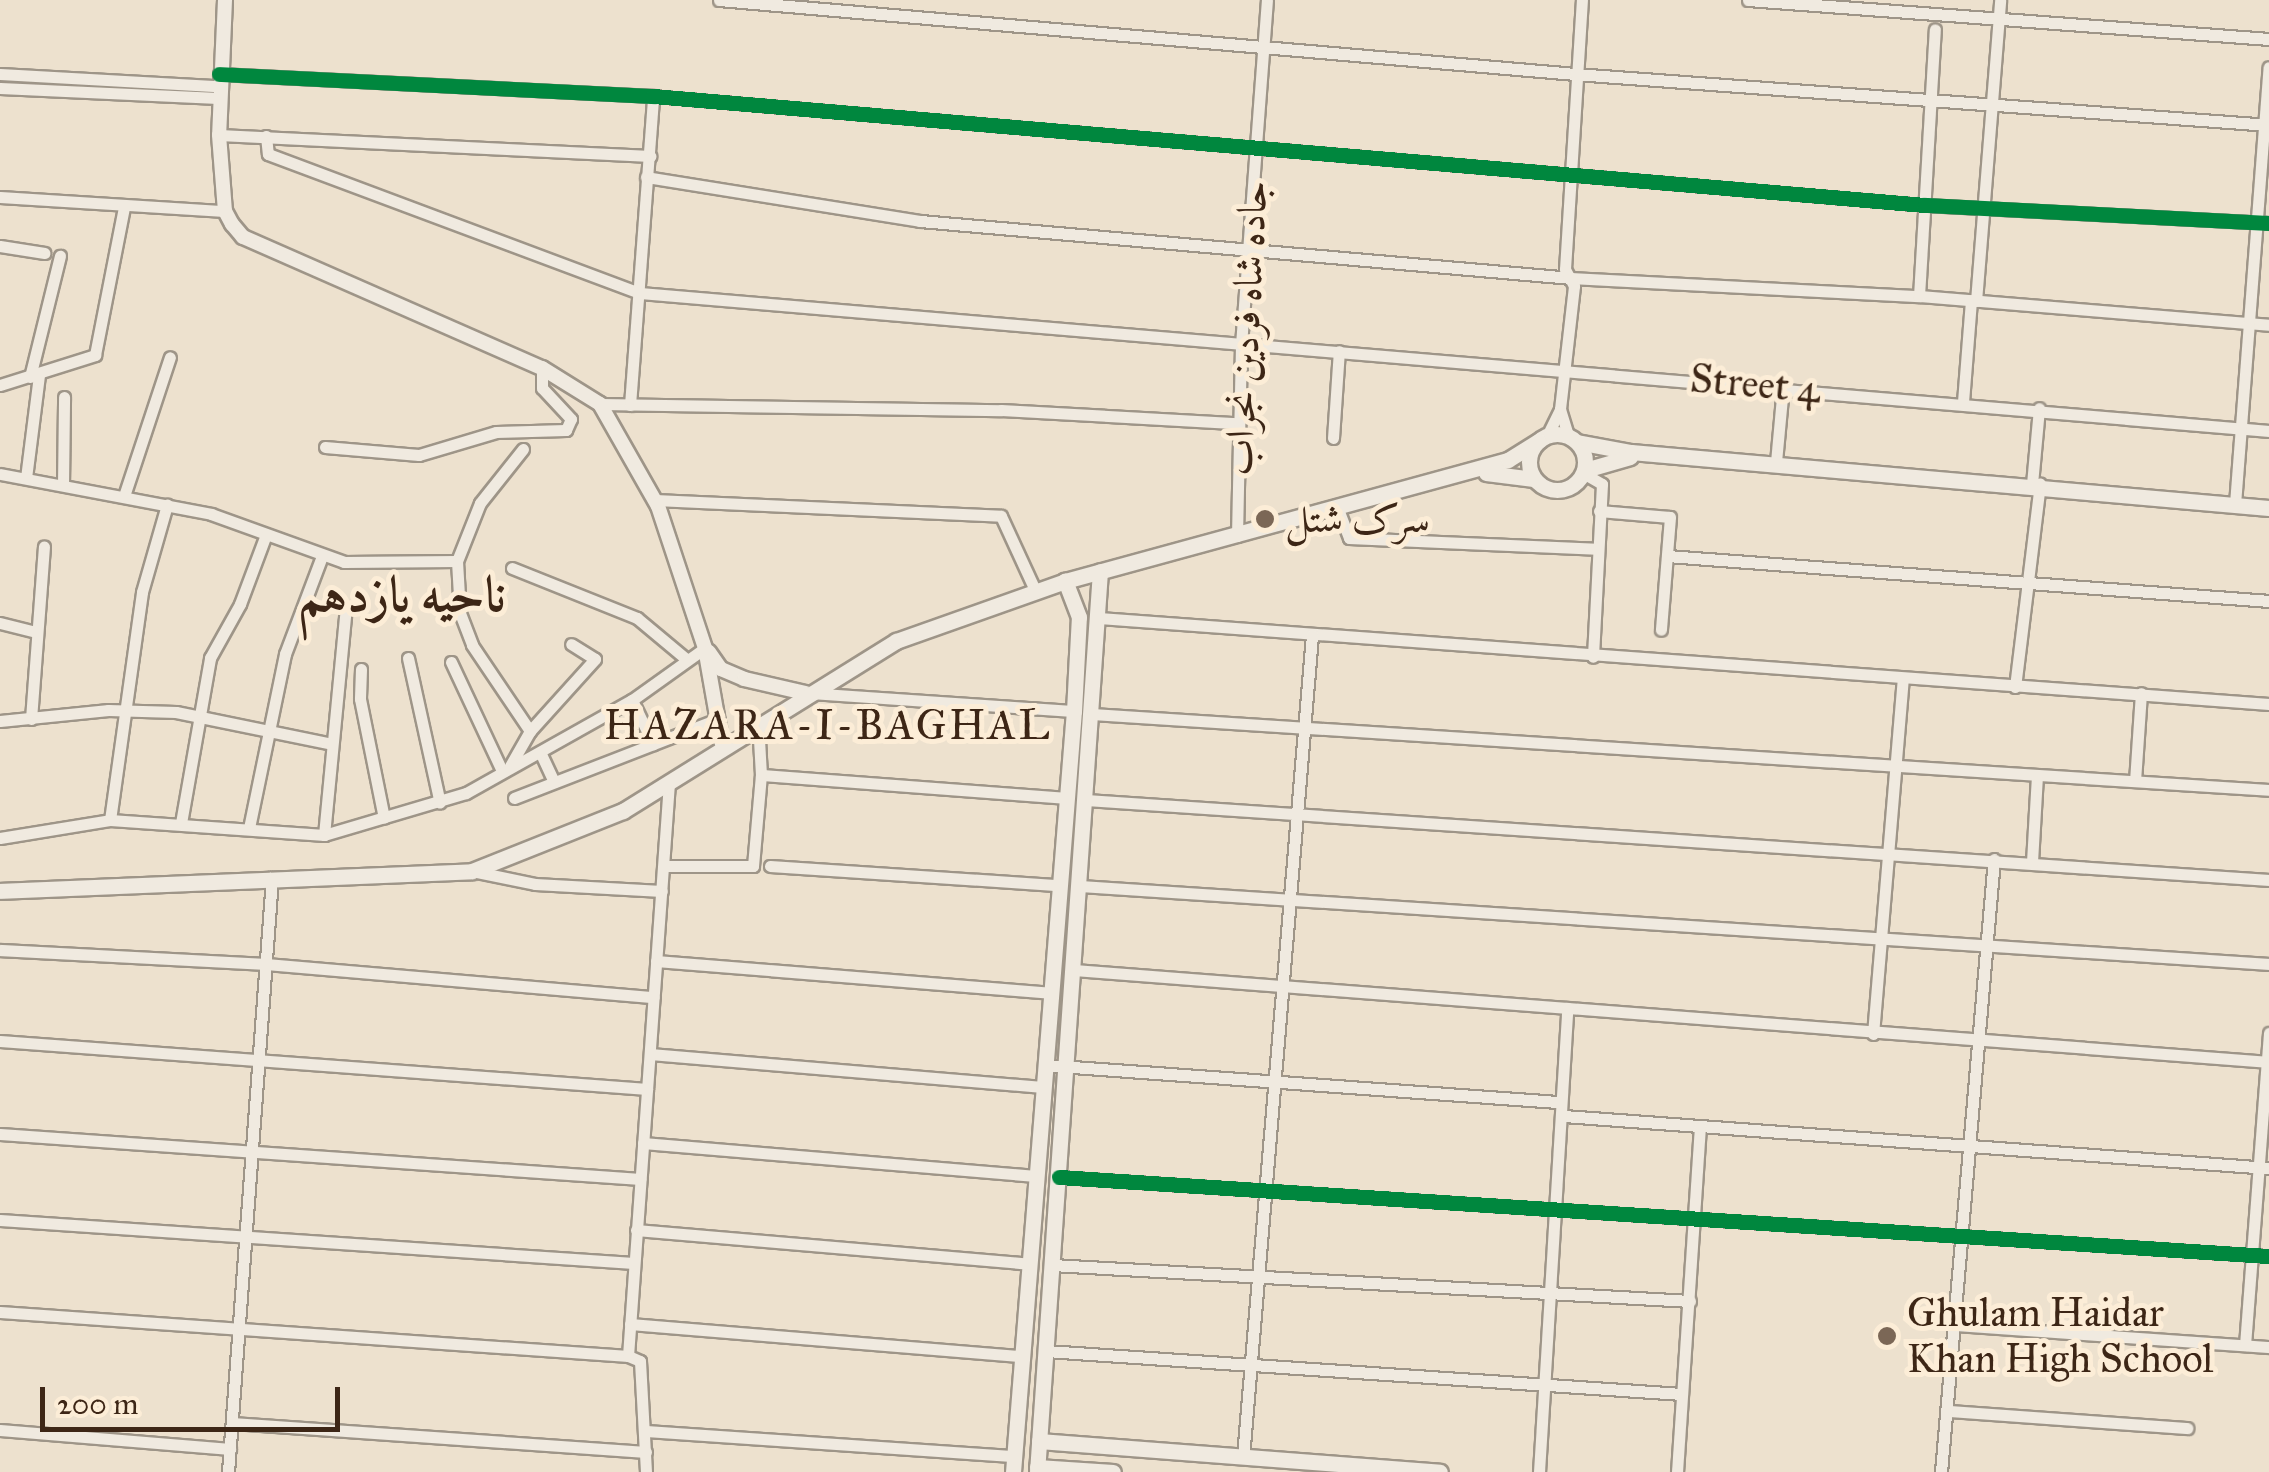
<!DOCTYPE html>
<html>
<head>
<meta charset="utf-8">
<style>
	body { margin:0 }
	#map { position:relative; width:2269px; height:1472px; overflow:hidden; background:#ede1ce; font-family:"IM FELL Great Primer",Amiri,serif }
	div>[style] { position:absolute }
	.roads { filter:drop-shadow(2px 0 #9e9588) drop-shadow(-2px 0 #9e9588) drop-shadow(0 2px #9e9588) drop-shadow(0 -2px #9e9588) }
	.minor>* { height:11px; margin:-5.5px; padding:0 5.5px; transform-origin:5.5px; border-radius:5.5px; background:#f0eae0 }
	.tertiary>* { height:14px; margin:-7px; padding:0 7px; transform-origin:7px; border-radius:7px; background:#f0eae0 }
	.secondary>* { height:15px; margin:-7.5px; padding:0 7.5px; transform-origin:7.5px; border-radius:7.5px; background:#f0eae0 }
	.secondary>.ring { margin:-7.5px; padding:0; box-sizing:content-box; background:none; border:15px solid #f0eae0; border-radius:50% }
	.cycleway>* { height:15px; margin:-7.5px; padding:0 7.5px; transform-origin:7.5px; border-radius:7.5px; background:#00873e }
	.dots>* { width:28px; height:28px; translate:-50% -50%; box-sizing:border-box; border:5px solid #fcedd7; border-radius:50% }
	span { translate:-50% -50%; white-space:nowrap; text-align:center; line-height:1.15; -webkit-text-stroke:10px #fcedd7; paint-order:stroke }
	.street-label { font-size:40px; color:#3d2616 }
	.poi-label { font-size:40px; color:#3d2616 }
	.left { translate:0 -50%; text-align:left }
	.neighbourhood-label { font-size:42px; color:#3d2616; letter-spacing:2.5px }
	.district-label { font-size:50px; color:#3d2616; font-weight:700 }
	.scale { position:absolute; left:40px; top:1387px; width:300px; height:45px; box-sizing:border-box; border:5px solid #3d2616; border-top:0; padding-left:12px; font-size:30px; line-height:35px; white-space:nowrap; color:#3d2616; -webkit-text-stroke:8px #fcedd7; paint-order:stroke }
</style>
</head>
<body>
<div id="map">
	<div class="roads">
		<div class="minor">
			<div style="left:719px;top:0;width:859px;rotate:4.94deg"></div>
			<div style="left:1575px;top:74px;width:696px;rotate:4.2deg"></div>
			<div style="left:1748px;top:0;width:522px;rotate:4.28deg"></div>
			<div style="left:0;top:74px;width:218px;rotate:3.2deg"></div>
			<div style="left:219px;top:74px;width:435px;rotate:2.9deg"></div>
			<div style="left:653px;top:96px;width:1277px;rotate:4.9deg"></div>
			<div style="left:1925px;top:205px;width:344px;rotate:3deg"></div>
			<div style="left:0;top:88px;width:218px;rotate:2.6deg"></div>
			<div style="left:219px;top:135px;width:432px;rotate:2.8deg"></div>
			<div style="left:266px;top:136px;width:18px;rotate:84deg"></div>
			<div style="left:268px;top:154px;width:397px;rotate:20.5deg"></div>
			<div style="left:640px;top:293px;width:1635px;rotate:4.84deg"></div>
			<div style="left:646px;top:177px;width:278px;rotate:9.1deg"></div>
			<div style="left:920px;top:221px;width:653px;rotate:5deg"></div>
			<div style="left:1571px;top:278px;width:348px;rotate:3deg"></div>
			<div style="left:1919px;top:296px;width:351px;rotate:4.7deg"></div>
			<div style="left:0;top:197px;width:225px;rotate:3.6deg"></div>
			<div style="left:0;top:246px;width:45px;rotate:9deg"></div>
			<div style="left:1919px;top:296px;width:267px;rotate:-86.6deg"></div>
			<div style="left:1976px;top:301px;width:302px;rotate:-85.4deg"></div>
			<div style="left:30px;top:377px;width:125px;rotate:-76.1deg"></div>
			<div style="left:0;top:385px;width:100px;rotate:-17.5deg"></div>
			<div style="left:95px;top:355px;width:151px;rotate:-78.9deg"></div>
			<div style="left:1963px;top:402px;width:102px;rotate:-85.5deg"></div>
			<div style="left:600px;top:404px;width:401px;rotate:0.9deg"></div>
			<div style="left:1001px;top:410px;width:236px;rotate:3.2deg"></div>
			<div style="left:630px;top:405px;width:310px;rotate:-85.7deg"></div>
			<div style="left:1560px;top:409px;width:28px;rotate:73deg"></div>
			<div style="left:1547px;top:436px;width:30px;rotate:-64deg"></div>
			<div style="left:1560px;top:409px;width:124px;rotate:-83.5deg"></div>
			<div style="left:1574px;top:286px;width:19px;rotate:-118deg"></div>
			<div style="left:1565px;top:269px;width:270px;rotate:-86.4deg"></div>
			<div style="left:1333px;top:438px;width:87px;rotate:-86.1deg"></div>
			<div style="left:325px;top:447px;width:94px;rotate:4.9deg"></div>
			<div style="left:419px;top:455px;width:80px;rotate:-16.6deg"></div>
			<div style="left:496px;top:432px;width:70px;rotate:-1.6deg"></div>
			<div style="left:566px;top:430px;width:12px;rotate:-66deg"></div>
			<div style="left:571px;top:419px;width:42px;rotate:-133.1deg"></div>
			<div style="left:542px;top:388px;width:20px;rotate:-90deg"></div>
			<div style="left:523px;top:449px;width:69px;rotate:128.5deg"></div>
			<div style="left:480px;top:503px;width:62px;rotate:111.6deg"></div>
			<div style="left:457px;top:561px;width:52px;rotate:86.7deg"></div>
			<div style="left:460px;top:613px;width:34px;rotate:69deg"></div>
			<div style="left:472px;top:645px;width:104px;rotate:56deg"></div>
			<div style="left:1776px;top:462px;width:75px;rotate:-84.7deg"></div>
			<div style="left:1583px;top:473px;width:22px;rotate:30deg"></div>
			<div style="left:1602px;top:484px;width:173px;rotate:93deg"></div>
			<div style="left:0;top:474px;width:215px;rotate:10.7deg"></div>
			<div style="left:211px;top:514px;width:141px;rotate:19.8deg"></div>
			<div style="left:344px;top:562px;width:113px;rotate:-0.5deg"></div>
			<div style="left:26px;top:478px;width:104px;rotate:-82.8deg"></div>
			<div style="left:2032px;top:484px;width:76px;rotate:-84.7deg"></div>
			<div style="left:63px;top:485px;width:88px;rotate:-89.3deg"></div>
			<div style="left:124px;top:496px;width:146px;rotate:-71.7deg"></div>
			<div style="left:655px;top:500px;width:346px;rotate:2.6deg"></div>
			<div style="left:1001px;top:516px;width:81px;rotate:65.3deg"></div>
			<div style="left:2235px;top:504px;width:438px;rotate:-85.6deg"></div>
			<div style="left:1338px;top:509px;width:31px;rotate:69deg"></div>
			<div style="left:1349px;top:538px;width:247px;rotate:2.5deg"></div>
			<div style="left:1599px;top:511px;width:71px;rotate:4.8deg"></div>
			<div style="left:1670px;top:517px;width:113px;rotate:94.6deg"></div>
			<div style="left:1237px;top:536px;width:191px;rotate:-88.8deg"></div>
			<div style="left:1241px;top:345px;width:346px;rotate:-85.7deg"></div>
			<div style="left:1667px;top:556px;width:604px;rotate:4.27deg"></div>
			<div style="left:512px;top:568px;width:135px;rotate:21.8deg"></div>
			<div style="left:637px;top:618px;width:62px;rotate:39.8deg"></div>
			<div style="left:1099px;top:618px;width:1173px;rotate:4.2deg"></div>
			<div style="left:0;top:623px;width:34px;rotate:14deg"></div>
			<div style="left:408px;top:658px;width:148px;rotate:77.6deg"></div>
			<div style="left:451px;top:662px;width:120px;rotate:64.9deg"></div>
			<div style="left:361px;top:669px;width:30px;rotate:92deg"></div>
			<div style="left:360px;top:699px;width:121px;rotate:78.6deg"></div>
			<div style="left:2015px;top:687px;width:205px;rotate:-83deg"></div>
			<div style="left:809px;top:693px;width:266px;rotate:3.9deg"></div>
			<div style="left:632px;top:700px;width:49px;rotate:64.5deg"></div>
			<div style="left:1092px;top:714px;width:1179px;rotate:3.69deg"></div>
			<div style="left:31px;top:719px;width:173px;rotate:-85.7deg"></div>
			<div style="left:0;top:721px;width:109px;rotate:-5.8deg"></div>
			<div style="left:108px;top:710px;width:68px;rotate:1.7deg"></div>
			<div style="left:176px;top:712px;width:159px;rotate:11.6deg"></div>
			<div style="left:541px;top:754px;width:31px;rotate:65deg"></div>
			<div style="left:510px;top:766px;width:40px;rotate:-60.3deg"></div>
			<div style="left:530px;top:731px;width:97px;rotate:-47.9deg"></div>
			<div style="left:595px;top:659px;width:28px;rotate:-148deg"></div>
			<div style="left:761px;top:775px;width:305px;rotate:4.3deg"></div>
			<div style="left:2135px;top:781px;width:88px;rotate:-86.1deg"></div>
			<div style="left:514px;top:798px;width:219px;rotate:-21.2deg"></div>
			<div style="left:1086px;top:800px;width:1186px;rotate:3.87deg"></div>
			<div style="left:110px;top:820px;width:230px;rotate:-82deg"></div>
			<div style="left:142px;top:592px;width:91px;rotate:-74deg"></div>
			<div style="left:181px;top:823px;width:168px;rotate:-80deg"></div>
			<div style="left:210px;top:658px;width:62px;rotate:-60.9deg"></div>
			<div style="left:240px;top:604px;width:72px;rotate:-69.5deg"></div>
			<div style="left:249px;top:828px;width:178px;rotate:-78.3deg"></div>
			<div style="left:285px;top:654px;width:105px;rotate:-69.3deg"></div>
			<div style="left:324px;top:835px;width:228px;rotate:-84.5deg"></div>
			<div style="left:0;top:838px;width:111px;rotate:-9.3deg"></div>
			<div style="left:110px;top:820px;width:215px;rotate:4deg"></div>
			<div style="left:324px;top:835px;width:148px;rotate:-16.5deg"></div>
			<div style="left:466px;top:793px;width:190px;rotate:-29.3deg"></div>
			<div style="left:632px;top:700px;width:90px;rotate:-35.5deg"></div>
			<div style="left:2032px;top:862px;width:87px;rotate:-86.7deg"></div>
			<div style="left:664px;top:866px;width:89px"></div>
			<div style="left:753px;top:866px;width:91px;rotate:-85deg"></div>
			<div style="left:761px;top:775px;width:53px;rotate:-93.2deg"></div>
			<div style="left:770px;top:866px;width:289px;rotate:3.8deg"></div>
			<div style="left:472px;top:871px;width:64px;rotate:11.7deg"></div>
			<div style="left:535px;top:884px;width:127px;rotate:3.2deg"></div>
			<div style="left:1080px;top:886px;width:1192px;rotate:3.75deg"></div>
			<div style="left:0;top:950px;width:266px;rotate:3deg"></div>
			<div style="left:266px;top:964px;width:389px;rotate:4.9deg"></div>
			<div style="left:656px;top:961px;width:395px;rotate:4.6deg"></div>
			<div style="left:1074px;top:970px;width:1199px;rotate:4.4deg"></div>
			<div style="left:1873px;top:1034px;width:355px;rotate:-85.2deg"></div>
			<div style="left:0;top:1041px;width:649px;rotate:4.24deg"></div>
			<div style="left:650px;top:1054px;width:394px;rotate:4.8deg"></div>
			<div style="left:1045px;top:1065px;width:514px;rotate:4.13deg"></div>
			<div style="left:1564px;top:1116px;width:707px;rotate:4.22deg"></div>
			<div style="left:0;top:1134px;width:642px;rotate:4.02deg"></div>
			<div style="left:643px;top:1143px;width:394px;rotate:4.8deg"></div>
			<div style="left:1059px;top:1177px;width:1213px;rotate:3.74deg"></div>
			<div style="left:0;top:1220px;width:635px;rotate:3.88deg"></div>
			<div style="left:636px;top:1230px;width:394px;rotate:4.9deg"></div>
			<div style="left:1052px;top:1265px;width:639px;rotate:3.23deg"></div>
			<div style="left:0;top:1312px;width:630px;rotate:4.01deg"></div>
			<div style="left:630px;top:1324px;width:394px;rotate:4.7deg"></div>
			<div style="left:1954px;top:1325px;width:316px;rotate:4deg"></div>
			<div style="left:2245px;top:1345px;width:313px;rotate:-85.6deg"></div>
			<div style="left:1046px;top:1351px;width:637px;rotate:3.87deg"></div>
			<div style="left:1948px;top:1411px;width:240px;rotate:4.1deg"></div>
			<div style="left:232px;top:1423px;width:415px;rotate:4deg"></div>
			<div style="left:0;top:1430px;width:231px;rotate:4.7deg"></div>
			<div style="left:646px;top:1431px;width:370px;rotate:3.9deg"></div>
			<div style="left:1243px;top:1457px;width:825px;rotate:-85.2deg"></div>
			<div style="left:228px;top:1472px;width:596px;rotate:-85.76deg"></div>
			<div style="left:646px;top:1472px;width:111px;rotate:-93.1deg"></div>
			<div style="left:640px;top:1361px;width:13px;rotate:-157deg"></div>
			<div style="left:628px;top:1356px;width:575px;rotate:-85.91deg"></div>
			<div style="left:1539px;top:1472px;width:465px;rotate:-86.5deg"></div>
			<div style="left:1677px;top:1472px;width:345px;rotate:-86.2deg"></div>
			<div style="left:1941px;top:1472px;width:615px;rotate:-85.06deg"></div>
		</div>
		<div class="tertiary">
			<div style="left:225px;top:0;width:135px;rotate:92.5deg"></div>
			<div style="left:219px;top:135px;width:76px;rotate:85.5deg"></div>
			<div style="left:225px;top:211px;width:15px;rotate:62deg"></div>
			<div style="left:232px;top:224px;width:17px;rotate:50deg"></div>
			<div style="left:243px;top:237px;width:326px;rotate:23.7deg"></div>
			<div style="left:542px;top:368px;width:68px;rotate:31.8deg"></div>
			<div style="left:600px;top:404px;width:117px;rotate:60.4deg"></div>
			<div style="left:658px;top:506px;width:150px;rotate:71.7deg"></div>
			<div style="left:705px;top:648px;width:97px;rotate:80deg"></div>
			<div style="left:709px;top:652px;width:21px;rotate:55deg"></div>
			<div style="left:721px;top:669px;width:25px;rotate:23deg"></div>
			<div style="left:744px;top:679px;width:63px;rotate:12.9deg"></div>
		</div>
		<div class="secondary">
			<div class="ring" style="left:1529px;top:434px;width:41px;height:41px"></div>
			<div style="left:1577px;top:442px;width:55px;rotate:10.5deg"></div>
			<div style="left:1631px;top:452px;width:640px;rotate:5.02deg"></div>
			<div style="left:1585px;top:470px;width:47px;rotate:-16.1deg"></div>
			<div style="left:1486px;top:473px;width:48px;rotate:7.1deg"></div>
			<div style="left:0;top:891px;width:472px;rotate:-2.4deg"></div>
			<div style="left:472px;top:871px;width:162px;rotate:-21.7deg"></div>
			<div style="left:623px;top:811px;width:322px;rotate:-31.9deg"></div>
			<div style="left:896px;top:641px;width:179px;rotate:-19.5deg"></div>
			<div style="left:1065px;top:581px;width:459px;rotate:-15.3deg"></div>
			<div style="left:1508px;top:460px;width:36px;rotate:-32deg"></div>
			<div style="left:1039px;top:1441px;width:402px;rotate:4.4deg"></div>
			<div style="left:1037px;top:1467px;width:76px;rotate:3.8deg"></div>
			<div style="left:1013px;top:1472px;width:763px;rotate:-85.42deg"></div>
			<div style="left:1074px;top:711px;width:94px;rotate:-87deg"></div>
			<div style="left:1079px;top:617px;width:39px;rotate:-111deg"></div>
			<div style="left:1037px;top:1472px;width:903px;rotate:-86deg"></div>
		</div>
	</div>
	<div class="cycleway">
		<div style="left:219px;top:74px;width:435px;rotate:2.9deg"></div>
		<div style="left:653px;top:96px;width:1277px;rotate:4.9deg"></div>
		<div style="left:1925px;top:205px;width:344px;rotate:3deg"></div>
		<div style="left:1059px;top:1177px;width:1213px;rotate:3.74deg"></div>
	</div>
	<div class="dots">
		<div style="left:1265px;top:519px;background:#7b6756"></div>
		<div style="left:1887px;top:1336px;background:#7b6756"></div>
	</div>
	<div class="street-label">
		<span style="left:1246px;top:328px;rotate:-87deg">جاده شاه فردین نجراب</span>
		<span style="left:1755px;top:384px;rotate:5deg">Street 4</span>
	</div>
	<div class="poi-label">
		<span class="left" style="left:1285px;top:519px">سرک شتل</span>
		<span class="left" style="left:1907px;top:1336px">Ghulam Haidar<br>Khan High School</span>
	</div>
	<div class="neighbourhood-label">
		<span style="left:828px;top:725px">HAZARA-I-BAGHAL</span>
	</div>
	<div class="district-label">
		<span style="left:402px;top:595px">ناحیه یازدهم</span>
	</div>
	<div class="scale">200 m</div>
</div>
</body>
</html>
